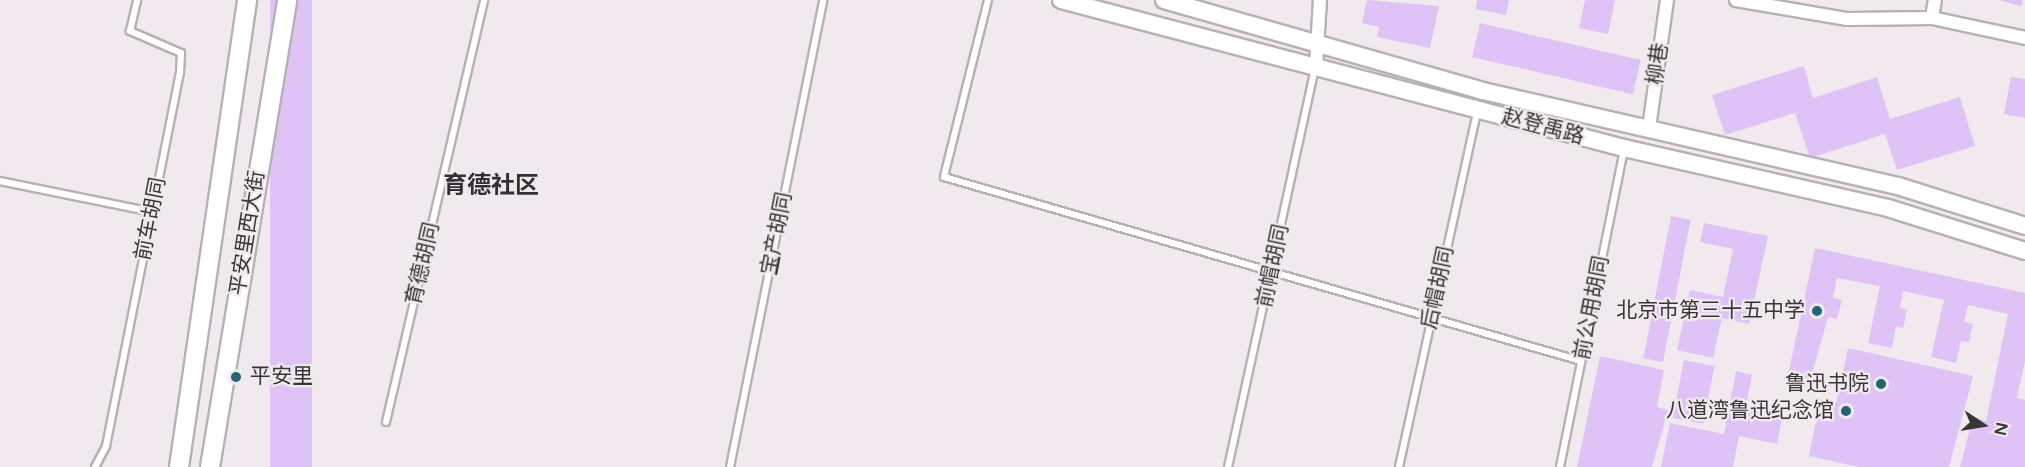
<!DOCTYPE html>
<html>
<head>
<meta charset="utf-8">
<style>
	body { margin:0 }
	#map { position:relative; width:2025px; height:467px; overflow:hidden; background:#f0eaef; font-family:"Varela Round","Noto Sans SC",sans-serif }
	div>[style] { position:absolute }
	.building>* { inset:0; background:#dfc3f7; transform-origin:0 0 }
	.roads { filter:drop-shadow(2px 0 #b7b1b6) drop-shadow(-2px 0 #b7b1b6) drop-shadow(0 2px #b7b1b6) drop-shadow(0 -2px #b7b1b6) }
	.service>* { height:6px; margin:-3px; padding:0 3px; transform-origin:3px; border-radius:3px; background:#fff }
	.minor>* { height:12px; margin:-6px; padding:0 6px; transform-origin:6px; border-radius:6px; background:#fff }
	.secondary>* { height:16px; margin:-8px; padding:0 8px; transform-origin:8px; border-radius:8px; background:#fff }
	.primary>* { height:18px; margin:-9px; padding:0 9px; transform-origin:9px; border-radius:9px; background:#fff }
	.dots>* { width:16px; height:16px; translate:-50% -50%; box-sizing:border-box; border:3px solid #f0eaef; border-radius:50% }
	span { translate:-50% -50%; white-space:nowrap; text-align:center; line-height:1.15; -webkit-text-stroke:4.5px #f0eaef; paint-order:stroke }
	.street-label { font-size:21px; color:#373536 }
	.poi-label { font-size:21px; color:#373536 }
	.right { translate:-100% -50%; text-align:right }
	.left { translate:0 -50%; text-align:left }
	.quarter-label { font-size:24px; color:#332f32; font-weight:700 }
	.north { position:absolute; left:1953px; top:395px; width:60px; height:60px; -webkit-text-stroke:4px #f0eaef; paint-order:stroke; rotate:102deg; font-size:16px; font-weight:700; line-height:24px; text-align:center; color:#373536 }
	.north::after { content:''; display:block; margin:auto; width:21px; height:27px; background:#373536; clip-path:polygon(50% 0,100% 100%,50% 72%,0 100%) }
</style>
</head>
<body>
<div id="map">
	<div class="building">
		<div style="left:270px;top:0;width:42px;height:472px"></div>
		<div style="clip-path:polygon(1367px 0,1439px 6px,1430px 48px,1377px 37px,1379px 27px,1362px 23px)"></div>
		<div style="clip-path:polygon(1477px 0,1509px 0,1506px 15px,1476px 9px)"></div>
		<div style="clip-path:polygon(1585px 0,1615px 0,1608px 34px,1579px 28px)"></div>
		<div style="clip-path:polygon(1999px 0,2023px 0,2021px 6px)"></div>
		<div style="left:1480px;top:23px;width:165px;height:35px;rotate:13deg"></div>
		<div style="clip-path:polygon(1804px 66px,1813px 98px,1877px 77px,1890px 119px,1960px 97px,1975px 146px,1897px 170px,1885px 134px,1810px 158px,1795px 113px,1725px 135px,1712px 95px)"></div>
		<div style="clip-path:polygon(2011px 77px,2025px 79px,2025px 118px,2004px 114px)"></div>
		<div style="left:1671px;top:216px;width:20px;height:145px;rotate:11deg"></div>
		<div style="clip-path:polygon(1704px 223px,1768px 236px,1749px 324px,1722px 318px,1713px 358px,1677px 350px,1690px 290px,1723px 297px,1733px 249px,1700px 242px)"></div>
		<div style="clip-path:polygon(1815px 248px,2025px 293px,2025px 361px,2017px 398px,2025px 400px,2025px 467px,1960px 467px,1973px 418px,1986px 421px,2008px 314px,1968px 305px,1964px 322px,1973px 324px,1969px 342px,1961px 341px,1956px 363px,1931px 357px,1944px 300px,1903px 291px,1900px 308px,1907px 310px,1903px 328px,1896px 326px,1892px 348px,1868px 343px,1880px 286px,1837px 278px,1833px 298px,1842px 300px,1837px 319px,1828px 317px,1809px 385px,1787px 380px)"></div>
		<div style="clip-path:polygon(1848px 348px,1973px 376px,1949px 467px,1858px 467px,1809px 456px,1820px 399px,1836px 403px)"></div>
		<div style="clip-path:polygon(1600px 356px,1664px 370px,1657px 407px,1668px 410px,1652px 467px,1577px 467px)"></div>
		<div style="left:1684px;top:360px;width:31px;height:59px;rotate:11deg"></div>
		<div style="clip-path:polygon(1736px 371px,1752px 375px,1746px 405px,1783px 413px,1777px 444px,1739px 436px,1733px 467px,1661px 467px,1670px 423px,1724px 434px)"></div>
	</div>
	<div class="roads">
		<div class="service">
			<div style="left:988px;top:0;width:182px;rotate:104deg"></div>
			<div style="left:944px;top:177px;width:663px;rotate:16.11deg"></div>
			<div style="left:0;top:181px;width:155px;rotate:11.5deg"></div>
			<div style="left:386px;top:422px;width:433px;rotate:-76.9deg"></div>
			<div style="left:95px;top:467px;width:24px;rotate:-62deg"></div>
			<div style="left:106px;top:446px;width:380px;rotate:-78.8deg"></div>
			<div style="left:180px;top:73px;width:20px;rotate:-87deg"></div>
			<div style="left:181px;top:53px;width:56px;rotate:-156.7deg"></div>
			<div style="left:130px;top:31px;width:32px;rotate:-77deg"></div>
			<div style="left:730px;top:467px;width:476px;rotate:-78.7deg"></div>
			<div style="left:1228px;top:467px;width:407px;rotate:-77.7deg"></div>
			<div style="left:1399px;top:467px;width:364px;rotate:-77.6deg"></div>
			<div style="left:1560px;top:467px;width:324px;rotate:-78.6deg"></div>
		</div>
		<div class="minor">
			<div style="left:1736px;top:0;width:113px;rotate:9.7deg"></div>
			<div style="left:1847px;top:19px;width:85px;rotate:-0.7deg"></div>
			<div style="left:1932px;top:18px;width:95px;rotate:12.1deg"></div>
			<div style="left:1932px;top:18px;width:18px;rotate:-81deg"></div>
			<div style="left:1316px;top:65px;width:65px;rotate:-86.5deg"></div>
			<div style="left:1649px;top:128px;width:129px;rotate:-82deg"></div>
		</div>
		<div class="secondary">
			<div style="left:1061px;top:0;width:582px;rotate:14.73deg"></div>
			<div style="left:1624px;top:148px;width:271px;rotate:12.8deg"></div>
			<div style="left:1888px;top:208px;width:144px;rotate:17.4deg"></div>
			<div style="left:1164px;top:0;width:332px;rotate:15.9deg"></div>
			<div style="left:1483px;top:91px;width:426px;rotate:12.9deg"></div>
			<div style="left:1898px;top:186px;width:133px;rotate:17.5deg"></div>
		</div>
		<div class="primary">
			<div style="left:179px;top:467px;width:472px;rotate:-81.7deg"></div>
			<div style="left:210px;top:467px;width:473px;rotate:-80.6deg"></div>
		</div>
	</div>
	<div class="dots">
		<div style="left:1817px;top:311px;background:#1f6576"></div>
		<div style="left:236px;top:377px;background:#1f6576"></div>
		<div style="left:1881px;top:384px;background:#1f6576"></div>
		<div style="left:1846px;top:411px;background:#1f6576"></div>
	</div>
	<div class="street-label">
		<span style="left:1658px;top:64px;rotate:-82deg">柳巷</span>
		<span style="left:1543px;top:127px;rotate:15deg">赵登禹路</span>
		<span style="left:151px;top:219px;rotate:-79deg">前车胡同</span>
		<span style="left:248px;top:233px;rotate:-81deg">平安里西大街</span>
		<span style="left:777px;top:234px;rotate:-79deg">宝产胡同</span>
		<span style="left:423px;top:264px;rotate:-77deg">育德胡同</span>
		<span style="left:1273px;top:266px;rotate:-78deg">前帽胡同</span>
		<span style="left:1438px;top:288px;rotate:-78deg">后帽胡同</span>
		<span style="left:1592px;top:308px;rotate:-79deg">前公用胡同</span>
	</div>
	<div class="poi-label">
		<span class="right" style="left:1805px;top:311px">北京市第三十五中学</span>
		<span class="left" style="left:250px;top:377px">平安里</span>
		<span class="right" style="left:1869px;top:384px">鲁迅书院</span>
		<span class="right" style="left:1834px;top:411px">八道湾鲁迅纪念馆</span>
	</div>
	<div class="quarter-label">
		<span style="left:491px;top:186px">育德社区</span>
	</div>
	<div class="north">N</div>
</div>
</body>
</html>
